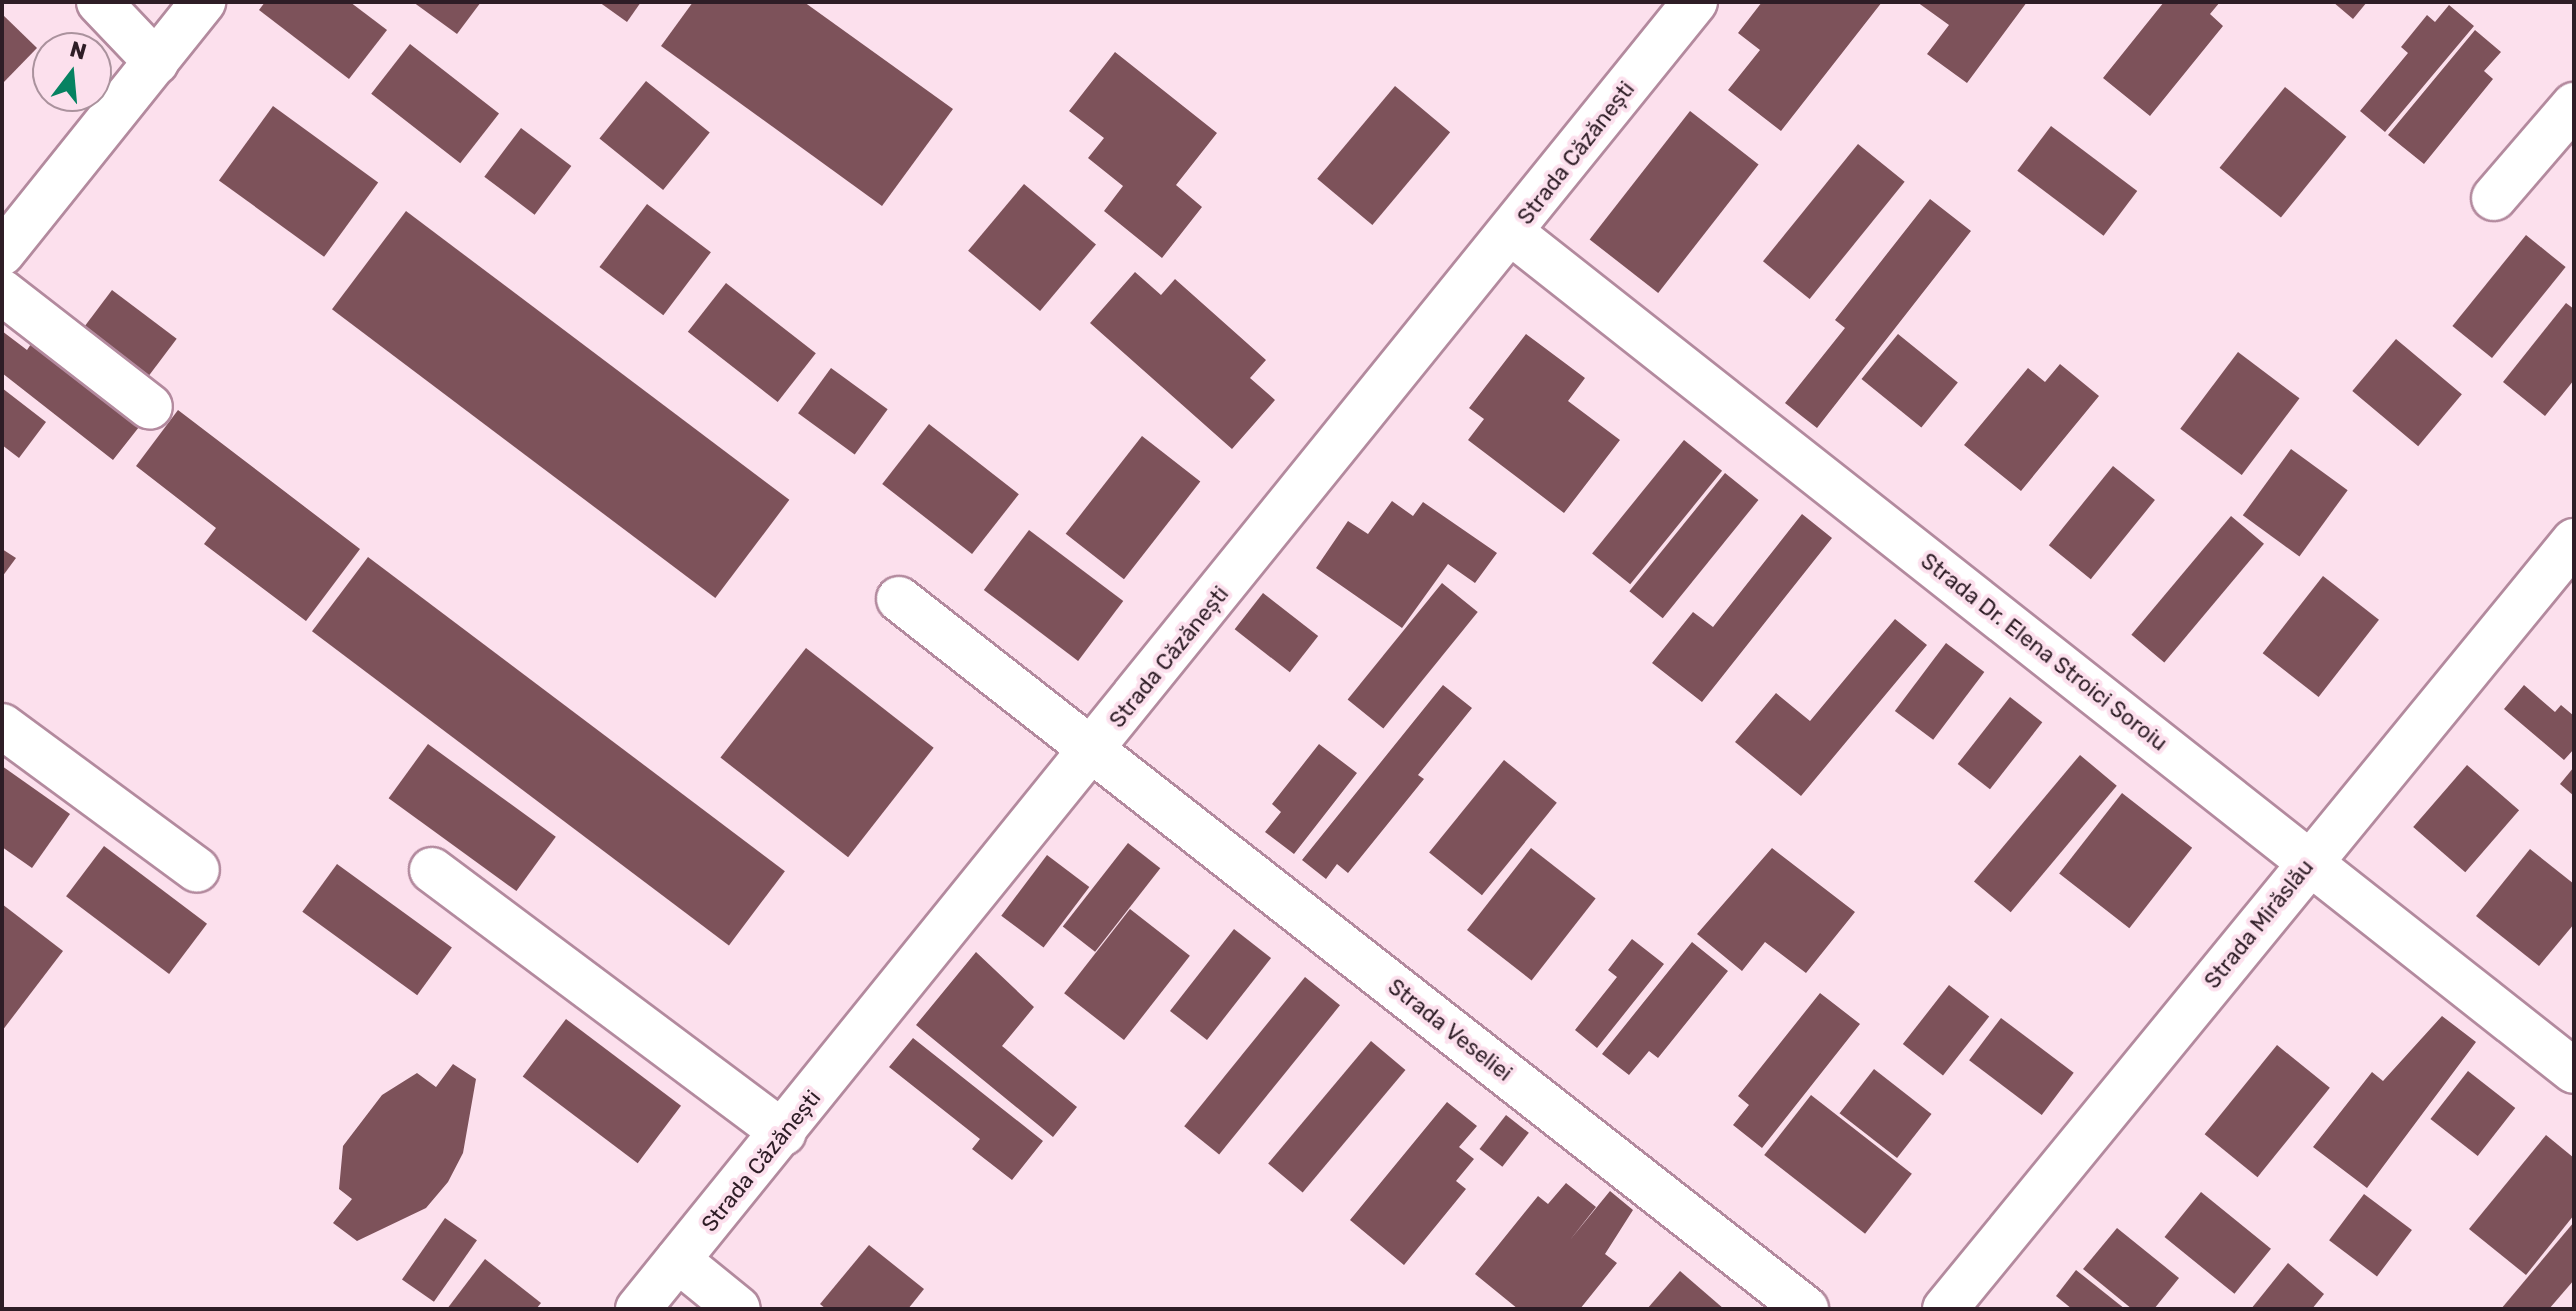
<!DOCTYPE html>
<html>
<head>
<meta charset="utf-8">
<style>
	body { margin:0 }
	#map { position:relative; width:2576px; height:1311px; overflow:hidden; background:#fce0ed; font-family:Rubik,sans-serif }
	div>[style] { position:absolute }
	.building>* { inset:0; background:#7d525a; transform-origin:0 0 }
	.roads { filter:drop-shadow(2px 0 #b38a9e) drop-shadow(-2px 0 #b38a9e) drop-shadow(0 2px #b38a9e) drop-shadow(0 -2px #b38a9e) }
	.street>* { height:44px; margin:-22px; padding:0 22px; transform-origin:22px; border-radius:22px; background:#fff }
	span { translate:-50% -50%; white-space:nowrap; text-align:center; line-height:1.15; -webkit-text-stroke:8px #fce0ed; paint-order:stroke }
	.street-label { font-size:22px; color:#2e1d26 }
	.frame { position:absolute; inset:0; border:4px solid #2e1d26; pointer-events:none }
	.north { position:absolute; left:32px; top:32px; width:80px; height:80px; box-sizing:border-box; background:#fce0ed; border:2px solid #aa929d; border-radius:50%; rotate:16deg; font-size:22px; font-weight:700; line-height:32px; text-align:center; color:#2e1d26 }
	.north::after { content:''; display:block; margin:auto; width:28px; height:36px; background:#068261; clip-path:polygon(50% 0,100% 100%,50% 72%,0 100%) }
</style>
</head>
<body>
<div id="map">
	<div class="building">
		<div style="clip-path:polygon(265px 2px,350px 2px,387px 30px,349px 79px,259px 10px)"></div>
		<div style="clip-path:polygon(413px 2px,481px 2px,457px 34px)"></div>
		<div style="clip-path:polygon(599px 2px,641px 2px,627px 22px)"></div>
		<div style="clip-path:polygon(693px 2px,804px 2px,953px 109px,882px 206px,661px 46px)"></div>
		<div style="clip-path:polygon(1762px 2px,1882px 2px,1781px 131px,1728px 90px,1760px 50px,1738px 33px)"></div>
		<div style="clip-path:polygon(1917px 2px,2027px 2px,1967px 83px,1927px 54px,1949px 25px)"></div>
		<div style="clip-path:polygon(2164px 2px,2220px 2px,2210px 14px,2223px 26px,2150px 116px,2103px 78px)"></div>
		<div style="clip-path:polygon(2333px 2px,2367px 2px,2353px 19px)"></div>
		<div style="clip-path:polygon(2449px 5px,2474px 26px,2385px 132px,2360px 111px,2408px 53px,2401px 47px,2427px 15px,2435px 22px)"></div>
		<div style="clip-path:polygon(2px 14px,37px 48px,2px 84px)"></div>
		<div style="clip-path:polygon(2475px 30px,2501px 52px,2484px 71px,2493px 79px,2424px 164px,2388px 135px)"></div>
		<div style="left:410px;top:44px;width:113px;height:63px;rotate:38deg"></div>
		<div style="clip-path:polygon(1115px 52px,1217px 133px,1176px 185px,1202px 207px,1162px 258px,1104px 211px,1123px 186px,1088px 158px,1104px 138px,1069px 111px)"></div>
		<div style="left:646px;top:81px;width:82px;height:74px;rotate:39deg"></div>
		<div style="left:1395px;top:86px;width:72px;height:121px;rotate:40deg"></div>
		<div style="left:2285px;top:87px;width:79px;height:104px;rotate:39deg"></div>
		<div style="left:273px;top:106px;width:130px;height:92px;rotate:36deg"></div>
		<div style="left:1690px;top:111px;width:87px;height:163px;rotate:38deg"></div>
		<div style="left:2051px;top:126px;width:108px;height:56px;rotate:37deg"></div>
		<div style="left:521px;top:128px;width:63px;height:61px;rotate:37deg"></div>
		<div style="left:1858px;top:144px;width:60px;height:151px;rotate:39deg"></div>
		<div style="left:1024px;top:184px;width:94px;height:87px;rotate:40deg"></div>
		<div style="clip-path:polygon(1930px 199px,1971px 231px,1817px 428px,1785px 403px,1845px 328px,1835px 320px)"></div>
		<div style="left:647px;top:204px;width:80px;height:79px;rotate:37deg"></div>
		<div style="left:406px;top:211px;width:480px;height:123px;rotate:37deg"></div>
		<div style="left:2526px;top:235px;width:51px;height:117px;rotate:39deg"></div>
		<div style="clip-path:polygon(1135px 272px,1161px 295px,1175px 279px,1266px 360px,1250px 378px,1275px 400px,1232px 449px,1090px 323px)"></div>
		<div style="left:726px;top:283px;width:114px;height:62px;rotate:38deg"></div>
		<div style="left:112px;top:290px;width:81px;height:46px;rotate:37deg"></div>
		<div style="clip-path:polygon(2566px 303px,2574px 309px,2574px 380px,2545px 416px,2503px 382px)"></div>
		<div style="clip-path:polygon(2px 331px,27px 350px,31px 344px,139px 427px,113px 460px,2px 373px)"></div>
		<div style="clip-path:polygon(1526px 334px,1585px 378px,1568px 401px,1620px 440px,1564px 513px,1468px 440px,1484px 419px,1469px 408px)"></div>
		<div style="left:1898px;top:334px;width:77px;height:58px;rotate:39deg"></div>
		<div style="left:2396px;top:339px;width:86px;height:68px;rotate:40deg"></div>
		<div style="left:2238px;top:352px;width:77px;height:96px;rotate:37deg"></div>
		<div style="clip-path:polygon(2060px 364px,2099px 396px,2021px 491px,1964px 445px,2028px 368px,2045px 382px)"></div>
		<div style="left:831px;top:368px;width:70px;height:56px;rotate:36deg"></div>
		<div style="clip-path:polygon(2px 388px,46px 422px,19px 458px,2px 445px)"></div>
		<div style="clip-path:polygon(178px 410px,360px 549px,306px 621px,204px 544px,216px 528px,136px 466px)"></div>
		<div style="left:929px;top:424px;width:114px;height:76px;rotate:38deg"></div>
		<div style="left:1142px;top:436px;width:74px;height:124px;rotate:38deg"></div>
		<div style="left:1684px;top:440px;width:49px;height:146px;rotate:39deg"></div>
		<div style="left:2291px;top:449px;width:70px;height:82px;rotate:36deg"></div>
		<div style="left:2113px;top:466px;width:54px;height:102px;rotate:39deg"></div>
		<div style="left:1725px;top:473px;width:43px;height:152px;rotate:39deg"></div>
		<div style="clip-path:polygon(1392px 501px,1413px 516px,1423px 502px,1497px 553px,1475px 583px,1448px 564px,1402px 628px,1316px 568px,1348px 521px,1368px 534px)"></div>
		<div style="clip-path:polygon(1802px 514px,1832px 538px,1702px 702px,1652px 663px,1693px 612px,1713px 627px)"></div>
		<div style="left:2231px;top:516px;width:43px;height:155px;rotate:40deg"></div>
		<div style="left:1029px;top:530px;width:118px;height:75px;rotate:37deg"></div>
		<div style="clip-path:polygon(2px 549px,16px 558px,2px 577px)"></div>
		<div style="left:368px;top:557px;width:522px;height:93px;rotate:37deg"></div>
		<div style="left:2323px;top:576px;width:71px;height:98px;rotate:38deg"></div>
		<div style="left:1442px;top:583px;width:46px;height:150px;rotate:39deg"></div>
		<div style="left:1263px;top:593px;width:70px;height:46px;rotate:38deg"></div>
		<div style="clip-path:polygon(1895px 619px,1927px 645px,1801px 796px,1735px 742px,1776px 693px,1810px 721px)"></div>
		<div style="left:1946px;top:643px;width:48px;height:85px;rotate:37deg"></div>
		<div style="left:806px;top:648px;width:162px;height:139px;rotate:38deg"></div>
		<div style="clip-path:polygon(1443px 685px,1472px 708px,1418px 775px,1424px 779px,1348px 873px,1337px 864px,1326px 879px,1302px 860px)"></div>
		<div style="clip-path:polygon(2524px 685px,2555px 712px,2561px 705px,2574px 716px,2574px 749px,2564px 760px,2504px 709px)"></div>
		<div style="left:2010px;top:697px;width:41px;height:85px;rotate:38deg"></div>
		<div style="left:428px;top:744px;width:158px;height:67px;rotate:36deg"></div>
		<div style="clip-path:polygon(1319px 744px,1357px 773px,1294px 854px,1265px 832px,1281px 812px,1272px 804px)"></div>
		<div style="left:2080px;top:755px;width:48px;height:165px;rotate:40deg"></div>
		<div style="left:1504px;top:760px;width:68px;height:119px;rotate:39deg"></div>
		<div style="left:2467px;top:765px;width:69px;height:82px;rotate:41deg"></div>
		<div style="clip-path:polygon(2px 766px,70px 814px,32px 868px,2px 847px)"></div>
		<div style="clip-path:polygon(2574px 767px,2574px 796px,2560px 784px)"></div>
		<div style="left:2122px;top:793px;width:89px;height:102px;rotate:38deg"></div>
		<div style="left:1128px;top:843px;width:41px;height:106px;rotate:38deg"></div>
		<div style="left:104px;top:846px;width:129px;height:63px;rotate:37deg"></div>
		<div style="left:1531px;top:848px;width:82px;height:104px;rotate:38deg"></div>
		<div style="clip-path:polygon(1772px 848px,1855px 912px,1806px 973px,1765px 942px,1742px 971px,1697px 934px)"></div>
		<div style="clip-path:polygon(2530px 849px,2574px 884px,2574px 924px,2539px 966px,2476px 916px)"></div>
		<div style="left:1047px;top:855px;width:53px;height:76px;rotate:37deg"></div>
		<div style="left:337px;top:864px;width:142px;height:59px;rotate:36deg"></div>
		<div style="clip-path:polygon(2px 904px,63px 951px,2px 1031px)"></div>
		<div style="left:1130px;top:909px;width:76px;height:107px;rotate:38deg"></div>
		<div style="left:1234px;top:929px;width:47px;height:104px;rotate:38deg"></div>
		<div style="clip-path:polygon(1632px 939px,1664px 964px,1597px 1048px,1575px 1030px,1617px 977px,1608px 970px)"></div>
		<div style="clip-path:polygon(1692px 942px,1728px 971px,1658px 1058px,1649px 1051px,1629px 1075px,1602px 1054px)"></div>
		<div style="clip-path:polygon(976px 952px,1034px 1007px,1002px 1046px,1077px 1107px,1053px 1137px,916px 1025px)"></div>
		<div style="left:1305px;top:977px;width:45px;height:192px;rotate:39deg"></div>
		<div style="left:1949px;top:985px;width:51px;height:75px;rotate:38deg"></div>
		<div style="clip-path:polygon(1820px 993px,1860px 1024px,1762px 1148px,1733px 1125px,1749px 1105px,1738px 1096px)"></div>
		<div style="clip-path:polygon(2442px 1016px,2476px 1042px,2367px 1188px,2313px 1147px,2372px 1072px,2383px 1081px)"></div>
		<div style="left:2001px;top:1018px;width:91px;height:53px;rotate:37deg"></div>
		<div style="left:566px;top:1019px;width:144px;height:72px;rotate:37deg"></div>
		<div style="clip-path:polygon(913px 1038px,1043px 1141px,1012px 1180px,972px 1149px,980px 1139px,889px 1067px)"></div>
		<div style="left:1371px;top:1041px;width:45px;height:160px;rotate:40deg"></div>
		<div style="left:2277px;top:1045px;width:68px;height:115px;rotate:39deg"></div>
		<div style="clip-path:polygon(453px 1064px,476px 1079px,463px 1153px,448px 1182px,426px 1208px,357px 1241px,333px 1223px,352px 1199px,339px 1189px,343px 1146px,382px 1095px,417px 1073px,436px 1087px)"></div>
		<div style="left:1874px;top:1069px;width:73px;height:56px;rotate:38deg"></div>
		<div style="left:2468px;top:1071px;width:60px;height:61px;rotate:38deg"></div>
		<div style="left:1811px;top:1095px;width:128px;height:76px;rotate:38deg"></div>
		<div style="clip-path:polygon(1447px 1102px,1477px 1126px,1459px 1147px,1474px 1159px,1456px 1181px,1466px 1189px,1404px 1265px,1350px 1220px)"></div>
		<div style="left:1506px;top:1115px;width:29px;height:43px;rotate:38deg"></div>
		<div style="clip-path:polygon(2546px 1135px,2574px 1158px,2574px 1215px,2526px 1275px,2469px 1229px)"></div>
		<div style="clip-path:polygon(1566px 1183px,1596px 1207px,1570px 1240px,1610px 1191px,1633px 1210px,1605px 1254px,1617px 1263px,1580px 1309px,1518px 1309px,1475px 1274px,1538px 1196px,1548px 1204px)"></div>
		<div style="left:2201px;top:1192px;width:90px;height:58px;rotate:39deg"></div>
		<div style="left:2364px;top:1194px;width:60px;height:58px;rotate:37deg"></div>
		<div style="left:445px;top:1218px;width:39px;height:75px;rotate:35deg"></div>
		<div style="clip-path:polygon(2574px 1222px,2574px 1280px,2549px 1309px,2501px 1309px)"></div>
		<div style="clip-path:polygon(2117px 1228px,2179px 1278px,2154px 1309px,2132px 1309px,2083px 1269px)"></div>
		<div style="clip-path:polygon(869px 1245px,924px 1289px,908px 1309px,826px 1309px,820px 1304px)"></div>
		<div style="clip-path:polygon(485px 1259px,541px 1303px,536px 1309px,447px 1309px)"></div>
		<div style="clip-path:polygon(2288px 1263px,2324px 1294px,2312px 1309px,2251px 1309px)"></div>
		<div style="clip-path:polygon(2076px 1270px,2125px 1309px,2072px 1309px,2056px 1296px)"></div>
		<div style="clip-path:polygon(1680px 1271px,1724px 1309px,1647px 1309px)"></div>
	</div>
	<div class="roads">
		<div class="street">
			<div style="left:99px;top:2px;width:83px;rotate:46.5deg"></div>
			<div style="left:2494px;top:198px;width:123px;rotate:-49.3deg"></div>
			<div style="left:1513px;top:234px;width:1351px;rotate:38.27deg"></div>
			<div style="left:2px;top:253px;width:322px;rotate:-51.3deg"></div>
			<div style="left:2px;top:292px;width:187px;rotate:37.8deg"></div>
			<div style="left:899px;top:599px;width:1152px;rotate:38.05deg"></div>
			<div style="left:2px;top:726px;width:242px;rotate:36.4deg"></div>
			<div style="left:432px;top:870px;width:439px;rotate:36.8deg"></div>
			<div style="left:678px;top:1260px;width:77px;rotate:39.2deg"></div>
			<div style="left:638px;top:1309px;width:1681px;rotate:-51.04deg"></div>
			<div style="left:1945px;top:1309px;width:993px;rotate:-50.68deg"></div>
		</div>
	</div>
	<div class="street-label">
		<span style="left:1576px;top:153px;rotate:-52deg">Strada Căzănești</span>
		<span style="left:2044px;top:652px;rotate:38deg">Strada Dr. Elena Stroici Soroiu</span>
		<span style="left:1169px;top:657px;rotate:-51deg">Strada Căzănești</span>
		<span style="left:2259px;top:924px;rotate:-51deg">Strada Mirăslău</span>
		<span style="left:1450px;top:1030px;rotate:38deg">Strada Veseliei</span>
		<span style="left:761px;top:1161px;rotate:-51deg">Strada Căzănești</span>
	</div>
	<div class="frame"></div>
	<div class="north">N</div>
</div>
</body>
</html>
